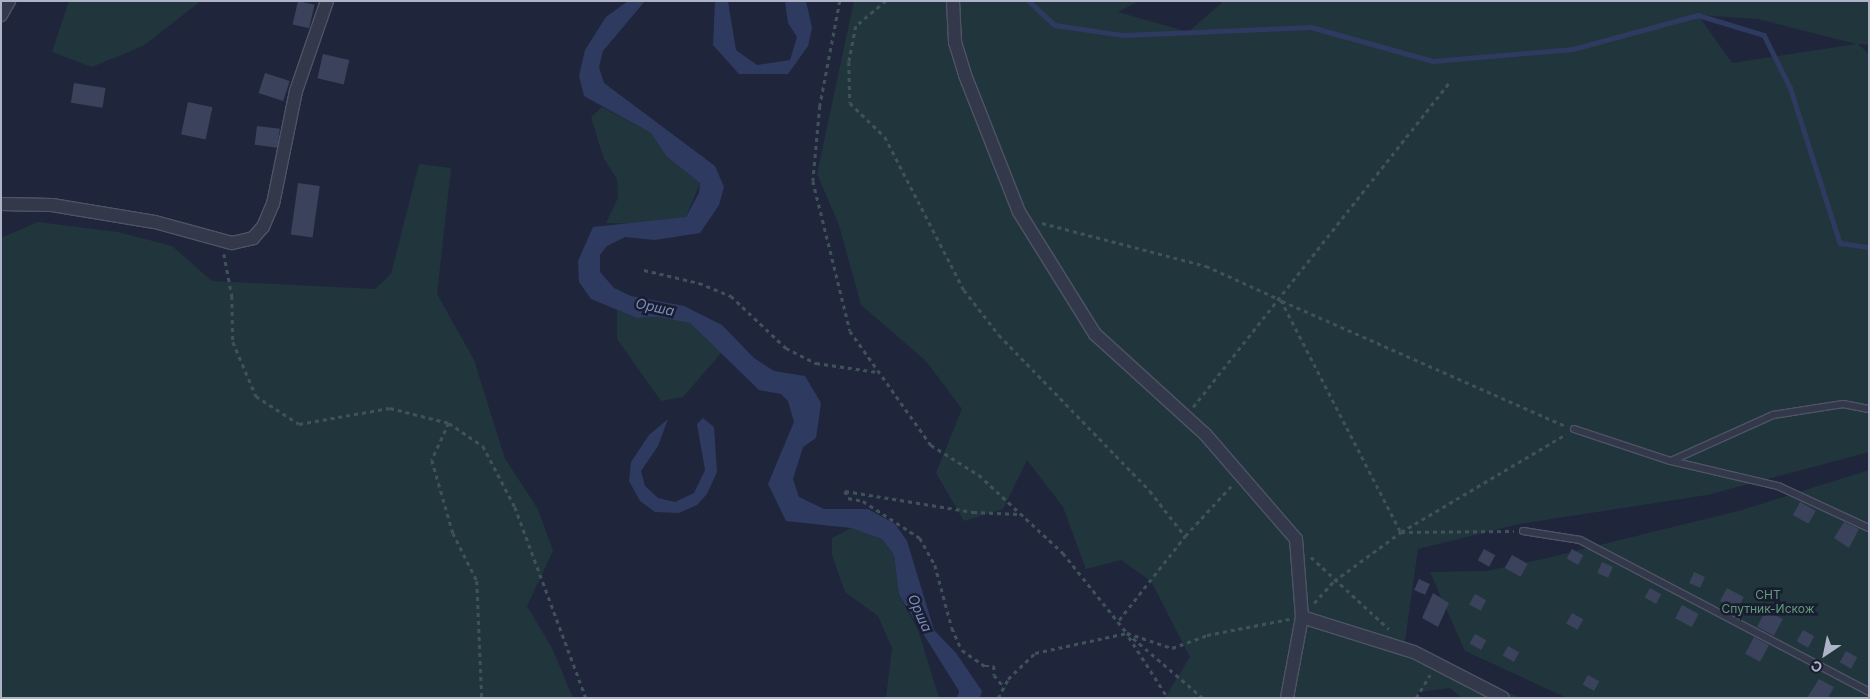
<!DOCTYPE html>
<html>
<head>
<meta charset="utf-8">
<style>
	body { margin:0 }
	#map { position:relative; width:1870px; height:699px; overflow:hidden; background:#1f263b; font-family:Inter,sans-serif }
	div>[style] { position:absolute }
	.green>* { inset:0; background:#21353c }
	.water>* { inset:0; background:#2e3a60 }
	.stream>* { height:4.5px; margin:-2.25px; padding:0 2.25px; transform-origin:2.25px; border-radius:2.25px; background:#2e3a60 }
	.building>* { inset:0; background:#3a425c; transform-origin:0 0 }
	.path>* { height:2.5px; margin-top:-1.25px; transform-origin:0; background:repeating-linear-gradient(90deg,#3f525a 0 4px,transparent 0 8px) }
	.roads { filter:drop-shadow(1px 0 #4e5366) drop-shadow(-1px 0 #4e5366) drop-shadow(0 1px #4e5366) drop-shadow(0 -1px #4e5366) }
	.lane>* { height:6px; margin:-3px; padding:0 3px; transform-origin:3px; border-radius:3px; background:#33394b }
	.street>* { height:12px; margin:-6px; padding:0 6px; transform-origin:6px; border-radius:6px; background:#33394b }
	span { translate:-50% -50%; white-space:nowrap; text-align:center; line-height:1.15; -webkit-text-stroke:5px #181e30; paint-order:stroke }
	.park-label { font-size:12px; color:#629b79 }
	.water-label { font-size:14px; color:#7a8ab8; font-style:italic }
	.frame { position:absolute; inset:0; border:2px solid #aeb3c8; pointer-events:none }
	.north { position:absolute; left:1800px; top:629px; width:50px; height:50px; -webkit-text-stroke:4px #181e30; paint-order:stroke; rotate:214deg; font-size:14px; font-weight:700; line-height:20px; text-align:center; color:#aeb3c8 }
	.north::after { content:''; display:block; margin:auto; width:18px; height:22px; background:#aeb3c8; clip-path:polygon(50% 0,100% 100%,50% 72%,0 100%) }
</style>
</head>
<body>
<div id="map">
	<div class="green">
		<div style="clip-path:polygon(69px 1px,201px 1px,143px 46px,92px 67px,52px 52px)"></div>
		<div style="clip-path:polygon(evenodd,854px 1px,1139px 1px,1118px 12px,1188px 32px,1224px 1px,1869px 1px,1869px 45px,1858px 44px,1869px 54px,1869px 452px,1707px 495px,1519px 524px,1418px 549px,1404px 648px,1521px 698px,1462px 698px,1450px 688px,1419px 692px,1415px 698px,1165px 698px,1190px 657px,1151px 581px,1121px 560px,1086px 569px,1063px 507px,1027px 460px,1003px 509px,964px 521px,936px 473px,962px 409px,926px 361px,861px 305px,839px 225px,817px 174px,854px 1px,1698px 15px,1758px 19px,1856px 44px,1732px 63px,1698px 15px)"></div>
		<div style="clip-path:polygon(602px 107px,651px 133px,666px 156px,700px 183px,686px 217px,650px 224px,606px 223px,618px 198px,617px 179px,604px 159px,591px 117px)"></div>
		<div style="clip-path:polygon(419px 164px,451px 168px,437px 294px,474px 360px,505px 459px,538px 509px,553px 551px,527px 606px,552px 648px,573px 698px,1px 698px,1px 238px,38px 222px,118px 232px,172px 246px,212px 281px,375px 289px,391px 274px)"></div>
		<div style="clip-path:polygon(617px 310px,637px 318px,658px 317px,690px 323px,721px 353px,683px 397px,661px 401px,617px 339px)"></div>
		<div style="clip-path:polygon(1869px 470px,1869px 698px,1567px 698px,1465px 651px,1430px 572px,1486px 571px,1543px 559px,1742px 510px)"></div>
		<div style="clip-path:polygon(851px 528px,882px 539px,894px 555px,899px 595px,918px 630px,939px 698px,886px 698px,892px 648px,878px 616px,845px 592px,832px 555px,832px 538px)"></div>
	</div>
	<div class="water">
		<div style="clip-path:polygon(628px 1px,645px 1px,603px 51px,599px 67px,604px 83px,715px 166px,724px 187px,719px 205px,700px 233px,655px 240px,625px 237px,607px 246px,600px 255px,600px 272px,614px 288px,631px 296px,684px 306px,722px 325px,754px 358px,774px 371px,805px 376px,821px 403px,816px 438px,803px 447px,793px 479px,799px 497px,824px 509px,868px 509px,895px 524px,907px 541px,934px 630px,956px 653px,982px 691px,980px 698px,957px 698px,959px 691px,899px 595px,894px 555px,882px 539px,851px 528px,786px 521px,768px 484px,794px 422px,788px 401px,781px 394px,759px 390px,690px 323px,658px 317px,637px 318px,591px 299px,579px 282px,578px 261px,593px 227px,686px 217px,699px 193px,700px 183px,666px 156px,651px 133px,584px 96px,579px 76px,585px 50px,606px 17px)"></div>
		<div style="clip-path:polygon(715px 1px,728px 1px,736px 50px,757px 65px,790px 60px,797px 37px,788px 23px,785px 1px,806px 1px,812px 28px,808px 46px,788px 74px,739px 74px,713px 45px)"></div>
		<div style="clip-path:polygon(703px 418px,714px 427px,717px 472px,707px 494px,697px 505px,679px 513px,655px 512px,640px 501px,629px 481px,631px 462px,649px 435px,668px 419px,658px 446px,641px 471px,645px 486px,658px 498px,675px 502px,694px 493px,705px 470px,697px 424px)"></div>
	</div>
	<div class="stream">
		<div style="left:1029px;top:1px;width:35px;rotate:43deg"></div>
		<div style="left:1055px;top:25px;width:69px;rotate:8.4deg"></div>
		<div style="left:1123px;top:35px;width:188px;rotate:-2.4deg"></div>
		<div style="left:1311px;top:27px;width:127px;rotate:15.6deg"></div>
		<div style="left:1433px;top:61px;width:141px;rotate:-4.9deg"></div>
		<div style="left:1573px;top:49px;width:130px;rotate:-15.2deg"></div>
		<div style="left:1698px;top:15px;width:69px;rotate:16.9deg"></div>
		<div style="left:1764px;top:35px;width:58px;rotate:63.4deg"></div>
		<div style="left:1790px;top:87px;width:164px;rotate:72.2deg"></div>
		<div style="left:1840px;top:243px;width:29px;rotate:8deg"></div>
	</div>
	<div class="building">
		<div style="left:298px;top:1px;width:17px;height:24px;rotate:13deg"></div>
		<div style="left:323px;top:54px;width:27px;height:25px;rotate:13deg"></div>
		<div style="left:265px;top:73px;width:26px;height:21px;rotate:18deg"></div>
		<div style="left:74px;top:83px;width:32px;height:20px;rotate:9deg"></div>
		<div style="left:188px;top:102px;width:25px;height:33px;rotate:12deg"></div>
		<div style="left:257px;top:126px;width:23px;height:19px;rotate:7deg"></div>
		<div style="left:298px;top:183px;width:22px;height:52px;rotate:8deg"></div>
		<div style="left:1800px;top:502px;width:18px;height:15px;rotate:29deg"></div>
		<div style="clip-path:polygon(1844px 522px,1859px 529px,1849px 548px,1834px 538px)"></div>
		<div style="left:1484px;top:549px;width:13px;height:13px;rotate:29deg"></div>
		<div style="left:1572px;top:549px;width:13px;height:11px;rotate:29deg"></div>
		<div style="left:1512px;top:555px;width:18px;height:15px;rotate:29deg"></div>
		<div style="left:1602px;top:562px;width:12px;height:12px;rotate:24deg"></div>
		<div style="left:1694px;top:572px;width:12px;height:12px;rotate:24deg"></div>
		<div style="left:1419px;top:579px;width:12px;height:12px;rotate:24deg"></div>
		<div style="left:1650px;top:588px;width:13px;height:11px;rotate:29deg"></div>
		<div style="left:1727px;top:588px;width:19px;height:15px;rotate:28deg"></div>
		<div style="clip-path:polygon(1433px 593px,1449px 603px,1438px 627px,1422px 618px)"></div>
		<div style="left:1475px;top:594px;width:13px;height:12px;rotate:29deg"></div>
		<div style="left:1682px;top:605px;width:19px;height:15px;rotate:28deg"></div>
		<div style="left:1766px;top:610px;width:19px;height:19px;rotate:28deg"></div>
		<div style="left:1572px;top:613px;width:13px;height:12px;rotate:29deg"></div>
		<div style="left:1803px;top:630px;width:13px;height:13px;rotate:29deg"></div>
		<div style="left:1475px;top:634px;width:13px;height:11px;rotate:29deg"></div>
		<div style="left:1754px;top:637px;width:17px;height:19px;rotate:28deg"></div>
		<div style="left:1508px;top:646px;width:13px;height:11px;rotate:29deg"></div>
		<div style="left:1846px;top:651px;width:13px;height:13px;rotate:29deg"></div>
		<div style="left:1588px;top:675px;width:13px;height:11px;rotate:29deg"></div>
		<div style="clip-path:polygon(1819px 679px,1834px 687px,1828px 698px,1807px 698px)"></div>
	</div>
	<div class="path">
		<div style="left:840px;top:1px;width:107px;rotate:100.8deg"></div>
		<div style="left:820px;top:106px;width:75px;rotate:95.3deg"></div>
		<div style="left:813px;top:181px;width:154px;rotate:76.1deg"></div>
		<div style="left:850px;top:331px;width:140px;rotate:54.6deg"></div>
		<div style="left:931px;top:445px;width:57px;rotate:32deg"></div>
		<div style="left:979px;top:475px;width:115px;rotate:42.9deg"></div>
		<div style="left:1063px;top:553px;width:102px;rotate:51.3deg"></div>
		<div style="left:1127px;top:633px;width:100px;rotate:40.5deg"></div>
		<div style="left:886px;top:1px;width:39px;rotate:140deg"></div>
		<div style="left:856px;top:26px;width:37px;rotate:101deg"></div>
		<div style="left:849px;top:62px;width:41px;rotate:88.6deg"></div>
		<div style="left:850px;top:103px;width:49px;rotate:44.2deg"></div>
		<div style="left:885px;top:137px;width:172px;rotate:62.7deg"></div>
		<div style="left:964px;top:290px;width:57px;rotate:52.1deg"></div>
		<div style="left:999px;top:335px;width:217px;rotate:45.9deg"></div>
		<div style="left:1150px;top:491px;width:57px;rotate:52.1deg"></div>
		<div style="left:1042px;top:223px;width:170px;rotate:14.7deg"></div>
		<div style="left:1206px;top:266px;width:82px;rotate:24.4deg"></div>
		<div style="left:1281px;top:300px;width:261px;rotate:62.7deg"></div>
		<div style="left:1401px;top:532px;width:192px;rotate:-30.7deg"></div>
		<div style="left:224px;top:254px;width:43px;rotate:79.2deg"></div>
		<div style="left:232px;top:296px;width:46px;rotate:88.8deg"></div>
		<div style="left:233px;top:342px;width:59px;rotate:66.9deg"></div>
		<div style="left:256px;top:396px;width:51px;rotate:33.1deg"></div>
		<div style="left:299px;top:424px;width:92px;rotate:-10deg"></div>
		<div style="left:390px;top:408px;width:61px;rotate:14.3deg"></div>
		<div style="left:449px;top:423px;width:41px;rotate:34.1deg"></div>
		<div style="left:483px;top:446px;width:69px;rotate:62.3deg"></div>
		<div style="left:515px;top:507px;width:204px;rotate:69.6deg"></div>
		<div style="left:644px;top:270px;width:57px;rotate:13.3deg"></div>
		<div style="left:699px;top:283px;width:35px;rotate:22deg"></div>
		<div style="left:731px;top:296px;width:76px;rotate:43.4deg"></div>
		<div style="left:786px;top:348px;width:34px;rotate:27deg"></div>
		<div style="left:816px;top:363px;width:62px;rotate:8.4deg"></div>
		<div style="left:1282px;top:301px;width:309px;rotate:23.8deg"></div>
		<div style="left:1193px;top:407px;width:413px;rotate:-51.7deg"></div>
		<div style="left:449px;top:423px;width:41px;rotate:114.7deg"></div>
		<div style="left:432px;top:460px;width:76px;rotate:74deg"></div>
		<div style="left:453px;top:533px;width:54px;rotate:63.4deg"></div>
		<div style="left:477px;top:581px;width:117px;rotate:87.6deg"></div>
		<div style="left:845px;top:491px;width:8px;rotate:67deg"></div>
		<div style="left:848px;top:498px;width:15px;rotate:11deg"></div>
		<div style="left:863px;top:501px;width:68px;rotate:33deg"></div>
		<div style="left:920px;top:538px;width:31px;rotate:61deg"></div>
		<div style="left:935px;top:565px;width:65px;rotate:74.9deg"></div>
		<div style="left:952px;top:628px;width:24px;rotate:66deg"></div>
		<div style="left:962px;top:650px;width:28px;rotate:35deg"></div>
		<div style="left:985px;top:666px;width:9px"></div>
		<div style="left:994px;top:666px;width:9px;rotate:90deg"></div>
		<div style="left:994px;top:675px;width:16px;rotate:50deg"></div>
		<div style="left:845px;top:491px;width:130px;rotate:9.3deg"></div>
		<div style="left:973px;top:512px;width:46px;rotate:2.5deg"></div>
		<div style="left:1311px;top:557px;width:106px;rotate:42.7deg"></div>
		<div style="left:1314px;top:603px;width:30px;rotate:-48deg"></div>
		<div style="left:1334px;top:581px;width:83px;rotate:-36.2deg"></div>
		<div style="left:1401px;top:532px;width:113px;rotate:-0.5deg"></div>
		<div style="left:1119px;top:620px;width:107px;rotate:-51.8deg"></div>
		<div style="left:1185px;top:536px;width:69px;rotate:-47.3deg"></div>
		<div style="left:1129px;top:637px;width:72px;rotate:57.4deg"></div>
		<div style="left:998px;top:698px;width:21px;rotate:-62deg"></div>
		<div style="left:1008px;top:679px;width:37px;rotate:-44deg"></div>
		<div style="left:1035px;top:653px;width:94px;rotate:-12.3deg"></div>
		<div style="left:1127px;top:633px;width:47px;rotate:18.4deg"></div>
		<div style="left:1172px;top:648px;width:37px;rotate:-20deg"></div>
		<div style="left:1207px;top:635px;width:84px;rotate:-11deg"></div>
		<div style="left:1416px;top:698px;width:27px;rotate:-59deg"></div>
	</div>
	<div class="roads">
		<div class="lane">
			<div style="left:1574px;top:429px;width:102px;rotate:18.3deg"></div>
			<div style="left:1671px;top:461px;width:112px;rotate:-24.3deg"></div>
			<div style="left:1773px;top:415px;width:71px;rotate:-8.9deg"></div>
			<div style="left:1843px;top:404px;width:26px;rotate:11deg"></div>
			<div style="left:1671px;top:461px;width:110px;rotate:13.2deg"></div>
			<div style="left:1778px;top:486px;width:100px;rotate:24.8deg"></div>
			<div style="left:1523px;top:531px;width:58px;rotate:9deg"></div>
			<div style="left:1580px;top:540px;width:327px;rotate:27.7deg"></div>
		</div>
		<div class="street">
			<div style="left:953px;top:1px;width:41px;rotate:87.2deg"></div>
			<div style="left:955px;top:42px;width:34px;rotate:73deg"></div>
			<div style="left:965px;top:75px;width:147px;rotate:68.5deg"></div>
			<div style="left:1019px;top:212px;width:144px;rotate:58.1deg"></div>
			<div style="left:1095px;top:334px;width:149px;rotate:42.3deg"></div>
			<div style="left:1205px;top:434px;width:139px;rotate:49.1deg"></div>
			<div style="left:1296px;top:539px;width:78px;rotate:85.6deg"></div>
			<div style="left:1302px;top:617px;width:82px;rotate:100.5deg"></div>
			<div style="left:1px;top:15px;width:16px;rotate:-60deg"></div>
			<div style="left:1px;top:204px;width:51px;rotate:1.1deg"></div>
			<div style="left:52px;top:205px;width:104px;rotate:9.4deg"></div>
			<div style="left:155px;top:222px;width:80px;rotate:15.3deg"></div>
			<div style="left:232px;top:243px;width:22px;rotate:-13deg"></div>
			<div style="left:253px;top:238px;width:15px;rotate:-48deg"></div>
			<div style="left:263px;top:227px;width:25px;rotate:-67deg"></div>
			<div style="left:273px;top:204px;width:115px;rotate:-78.5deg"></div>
			<div style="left:296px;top:91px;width:95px;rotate:-71deg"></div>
			<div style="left:1302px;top:617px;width:117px;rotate:17.4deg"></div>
			<div style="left:1414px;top:652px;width:100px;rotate:27.3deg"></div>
		</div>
	</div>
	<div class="park-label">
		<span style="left:1768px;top:602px">СНТ<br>Спутник-Искож</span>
	</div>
	<div class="water-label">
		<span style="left:655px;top:307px;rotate:12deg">Орша</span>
		<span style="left:920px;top:613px;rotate:66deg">Орша</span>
	</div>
	<div class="frame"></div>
	<div class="north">С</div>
</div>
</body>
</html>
